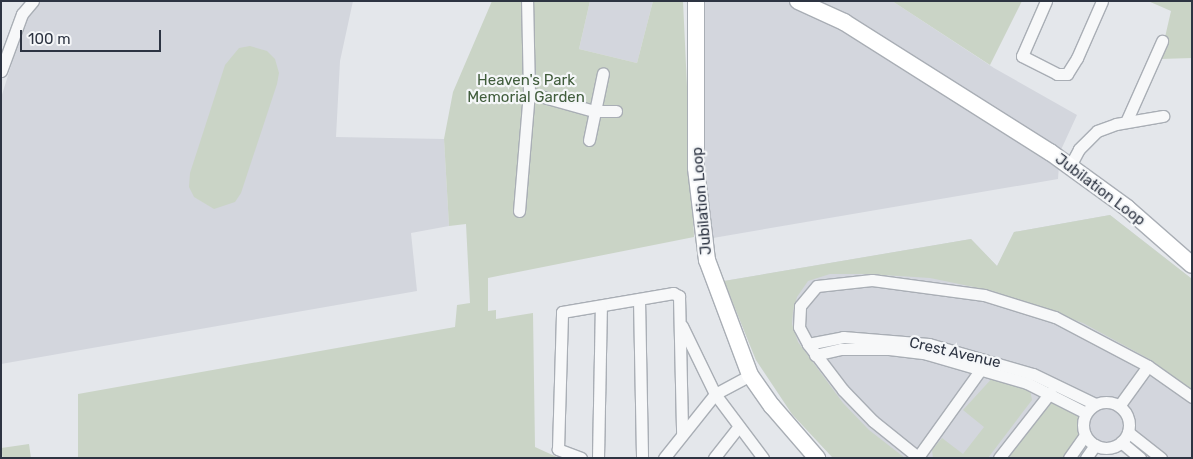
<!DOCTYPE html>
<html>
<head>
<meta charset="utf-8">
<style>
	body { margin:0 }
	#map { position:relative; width:1193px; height:459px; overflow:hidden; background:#e4e7eb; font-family:Rubik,sans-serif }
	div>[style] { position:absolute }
	.built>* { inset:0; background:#d3d6dd }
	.green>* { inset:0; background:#cad4c6; transform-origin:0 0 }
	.roads { filter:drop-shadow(1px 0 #a9aeb5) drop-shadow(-1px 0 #a9aeb5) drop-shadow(0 1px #a9aeb5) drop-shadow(0 -1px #a9aeb5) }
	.street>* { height:11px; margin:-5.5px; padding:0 5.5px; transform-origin:5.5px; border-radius:5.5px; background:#f7f8f9 }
	.street>.ring { margin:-5.5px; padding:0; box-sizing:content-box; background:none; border:11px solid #f7f8f9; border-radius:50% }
	.secondary>* { height:16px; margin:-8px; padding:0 8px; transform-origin:8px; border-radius:8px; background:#fff }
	span { translate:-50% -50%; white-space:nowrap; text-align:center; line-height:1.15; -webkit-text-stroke:4.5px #f4f6f8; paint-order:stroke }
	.park-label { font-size:15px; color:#415d3c }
	.street-label { font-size:15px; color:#2d3442 }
	.frame { position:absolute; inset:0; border:2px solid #2d3442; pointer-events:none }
	.scale { position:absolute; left:20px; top:30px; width:141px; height:22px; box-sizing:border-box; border:2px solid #2d3442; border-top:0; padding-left:6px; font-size:15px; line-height:18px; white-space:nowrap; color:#2d3442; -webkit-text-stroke:4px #f4f6f8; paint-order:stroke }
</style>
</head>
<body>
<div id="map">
	<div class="built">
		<div style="clip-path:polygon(35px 1px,353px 1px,340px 61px,336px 137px,444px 139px,449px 226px,411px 233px,417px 291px,1px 364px,1px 98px,19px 40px)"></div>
		<div style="clip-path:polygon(590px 1px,653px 1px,637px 63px,579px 49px)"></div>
		<div style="clip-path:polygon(705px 1px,892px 1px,994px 68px,1077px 115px,1060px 152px,1058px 179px,713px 238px,704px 164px)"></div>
		<div style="clip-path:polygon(1110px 215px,1192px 279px,1192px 458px,1130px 458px,1119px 451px,1098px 454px,1094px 458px,833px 458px,792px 414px,756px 360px,724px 281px,971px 239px,997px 266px,1014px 232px)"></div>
	</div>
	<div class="green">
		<div style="clip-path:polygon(492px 1px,590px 1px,579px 49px,637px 63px,653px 1px,683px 1px,694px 237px,488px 278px,488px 311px,496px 310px,496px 319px,533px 313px,535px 447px,559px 458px,78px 458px,78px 394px,455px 327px,457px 305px,470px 303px,466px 224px,449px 226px,444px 139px,453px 92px)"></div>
		<div style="clip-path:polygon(892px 1px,1022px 1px,990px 65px)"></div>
		<div style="clip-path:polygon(1148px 1px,1192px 1px,1192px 58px,1160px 59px,1171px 11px)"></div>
		<div style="clip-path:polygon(250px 46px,267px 51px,275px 59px,279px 73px,277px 84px,241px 193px,235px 202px,214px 209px,194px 197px,189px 187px,190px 173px,225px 65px,239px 48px)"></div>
		<div style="clip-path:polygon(1110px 215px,1192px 279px,1192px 391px,1151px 360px,1083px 323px,993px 291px,930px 278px,867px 274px,830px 274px,808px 281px,797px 297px,793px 311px,792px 324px,798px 342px,843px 403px,869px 430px,905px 458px,833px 458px,792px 414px,756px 360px,724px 281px,971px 239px,997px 266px,1014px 232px)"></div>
		<div style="clip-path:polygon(995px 375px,1030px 389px,1032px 400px,988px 458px,933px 458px,932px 450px,942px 438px,963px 454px,984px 427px,963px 410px)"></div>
		<div style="clip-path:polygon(1053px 401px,1079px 415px,1082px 436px,1067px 458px,1008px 458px)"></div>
		<div style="left:29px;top:444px;width:14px;height:28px;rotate:82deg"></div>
	</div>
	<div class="roads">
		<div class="street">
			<div style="left:1046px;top:1px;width:60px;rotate:113.6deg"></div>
			<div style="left:1022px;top:56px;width:39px;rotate:27deg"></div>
			<div style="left:1057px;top:74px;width:10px"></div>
			<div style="left:1067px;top:74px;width:19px;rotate:-58deg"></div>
			<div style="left:1077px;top:58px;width:62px;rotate:-66.3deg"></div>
			<div style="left:1px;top:71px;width:61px;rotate:-69.8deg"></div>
			<div style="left:22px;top:14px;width:17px;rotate:-50deg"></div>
			<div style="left:529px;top:93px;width:67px;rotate:15.5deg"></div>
			<div style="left:594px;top:111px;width:22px"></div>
			<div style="left:1126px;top:122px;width:89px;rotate:-66deg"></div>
			<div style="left:589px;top:140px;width:68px;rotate:-78.2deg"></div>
			<div style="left:1070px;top:166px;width:19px;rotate:-62deg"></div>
			<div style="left:1079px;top:149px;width:25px;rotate:-45deg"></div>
			<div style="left:1097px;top:131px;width:20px;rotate:-20deg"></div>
			<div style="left:1116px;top:124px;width:48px;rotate:-9.7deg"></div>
			<div style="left:519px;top:211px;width:118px;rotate:-85.2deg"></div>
			<div style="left:529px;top:93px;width:92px;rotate:-91.2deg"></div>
			<div style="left:639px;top:299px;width:159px;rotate:88.9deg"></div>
			<div style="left:682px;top:326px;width:76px;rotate:64.1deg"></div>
			<div style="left:715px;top:394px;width:80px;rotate:53.1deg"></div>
			<div style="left:808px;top:344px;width:36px;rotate:-11deg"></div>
			<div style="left:843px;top:337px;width:86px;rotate:4.7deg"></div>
			<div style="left:929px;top:344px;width:108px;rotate:16.1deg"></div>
			<div style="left:1033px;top:374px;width:69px;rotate:25.8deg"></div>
			<div style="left:815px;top:355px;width:27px;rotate:-13deg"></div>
			<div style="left:841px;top:349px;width:48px"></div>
			<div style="left:889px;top:349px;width:38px;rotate:7deg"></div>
			<div style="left:927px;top:354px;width:104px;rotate:16.2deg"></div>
			<div style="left:1027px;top:383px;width:66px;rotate:27deg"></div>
			<div class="ring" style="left:1083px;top:402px;width:35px;height:35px"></div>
			<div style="left:1119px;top:406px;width:49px;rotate:-54.1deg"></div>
			<div style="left:1128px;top:432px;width:42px;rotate:38.2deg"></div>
			<div style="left:1121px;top:442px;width:25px;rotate:40deg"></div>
			<div style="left:918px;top:457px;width:117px;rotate:-54.4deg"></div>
			<div style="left:581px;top:458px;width:25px;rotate:-159deg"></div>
			<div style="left:558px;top:449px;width:137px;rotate:-88.3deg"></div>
			<div style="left:562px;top:312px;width:113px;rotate:-9.7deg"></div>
			<div style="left:673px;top:293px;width:7px;rotate:27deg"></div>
			<div style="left:679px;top:296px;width:137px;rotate:88.7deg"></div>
			<div style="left:598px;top:458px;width:152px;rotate:-88.9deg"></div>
			<div style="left:664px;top:458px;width:82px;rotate:-51.4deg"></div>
			<div style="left:715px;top:394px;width:40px;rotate:-28deg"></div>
			<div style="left:714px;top:458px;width:39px;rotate:-52deg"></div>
			<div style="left:919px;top:458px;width:59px;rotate:-141.2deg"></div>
			<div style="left:873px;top:421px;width:43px;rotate:-134.1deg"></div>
			<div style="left:843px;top:390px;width:58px;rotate:-127.3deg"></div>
			<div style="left:808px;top:344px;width:19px;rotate:-118deg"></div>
			<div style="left:799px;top:327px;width:21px;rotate:-87deg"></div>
			<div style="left:800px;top:306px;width:26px;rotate:-50deg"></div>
			<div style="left:817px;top:286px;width:55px;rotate:-6.2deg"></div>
			<div style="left:872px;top:280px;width:113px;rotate:7.6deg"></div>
			<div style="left:984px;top:295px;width:74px;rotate:17.2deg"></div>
			<div style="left:1055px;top:317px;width:105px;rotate:27.8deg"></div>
			<div style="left:1148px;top:366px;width:54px;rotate:35.2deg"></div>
			<div style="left:999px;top:458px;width:83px;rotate:-51.9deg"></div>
			<div style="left:1069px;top:458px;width:28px;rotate:-55deg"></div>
			<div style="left:1086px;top:458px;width:16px;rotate:-55deg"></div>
		</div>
		<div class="secondary">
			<div style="left:696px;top:1px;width:167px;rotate:90deg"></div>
			<div style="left:696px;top:168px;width:93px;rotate:83.2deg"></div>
			<div style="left:707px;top:260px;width:123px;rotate:69.5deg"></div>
			<div style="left:750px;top:375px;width:38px;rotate:55deg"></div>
			<div style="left:772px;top:406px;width:69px;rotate:49.1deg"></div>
			<div style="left:798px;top:1px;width:51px;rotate:24.5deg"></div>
			<div style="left:844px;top:22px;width:244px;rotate:32.3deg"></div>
			<div style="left:1050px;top:152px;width:95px;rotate:36deg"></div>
			<div style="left:1127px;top:208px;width:86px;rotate:41.2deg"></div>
		</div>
	</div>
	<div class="park-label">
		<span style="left:526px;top:89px">Heaven's Park<br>Memorial Garden</span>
	</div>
	<div class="street-label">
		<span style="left:1100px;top:190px;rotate:37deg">Jubilation Loop</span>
		<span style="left:702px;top:201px;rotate:-95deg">Jubilation Loop</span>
		<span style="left:955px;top:353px;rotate:13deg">Crest Avenue</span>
	</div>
	<div class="frame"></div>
	<div class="scale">100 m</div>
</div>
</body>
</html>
